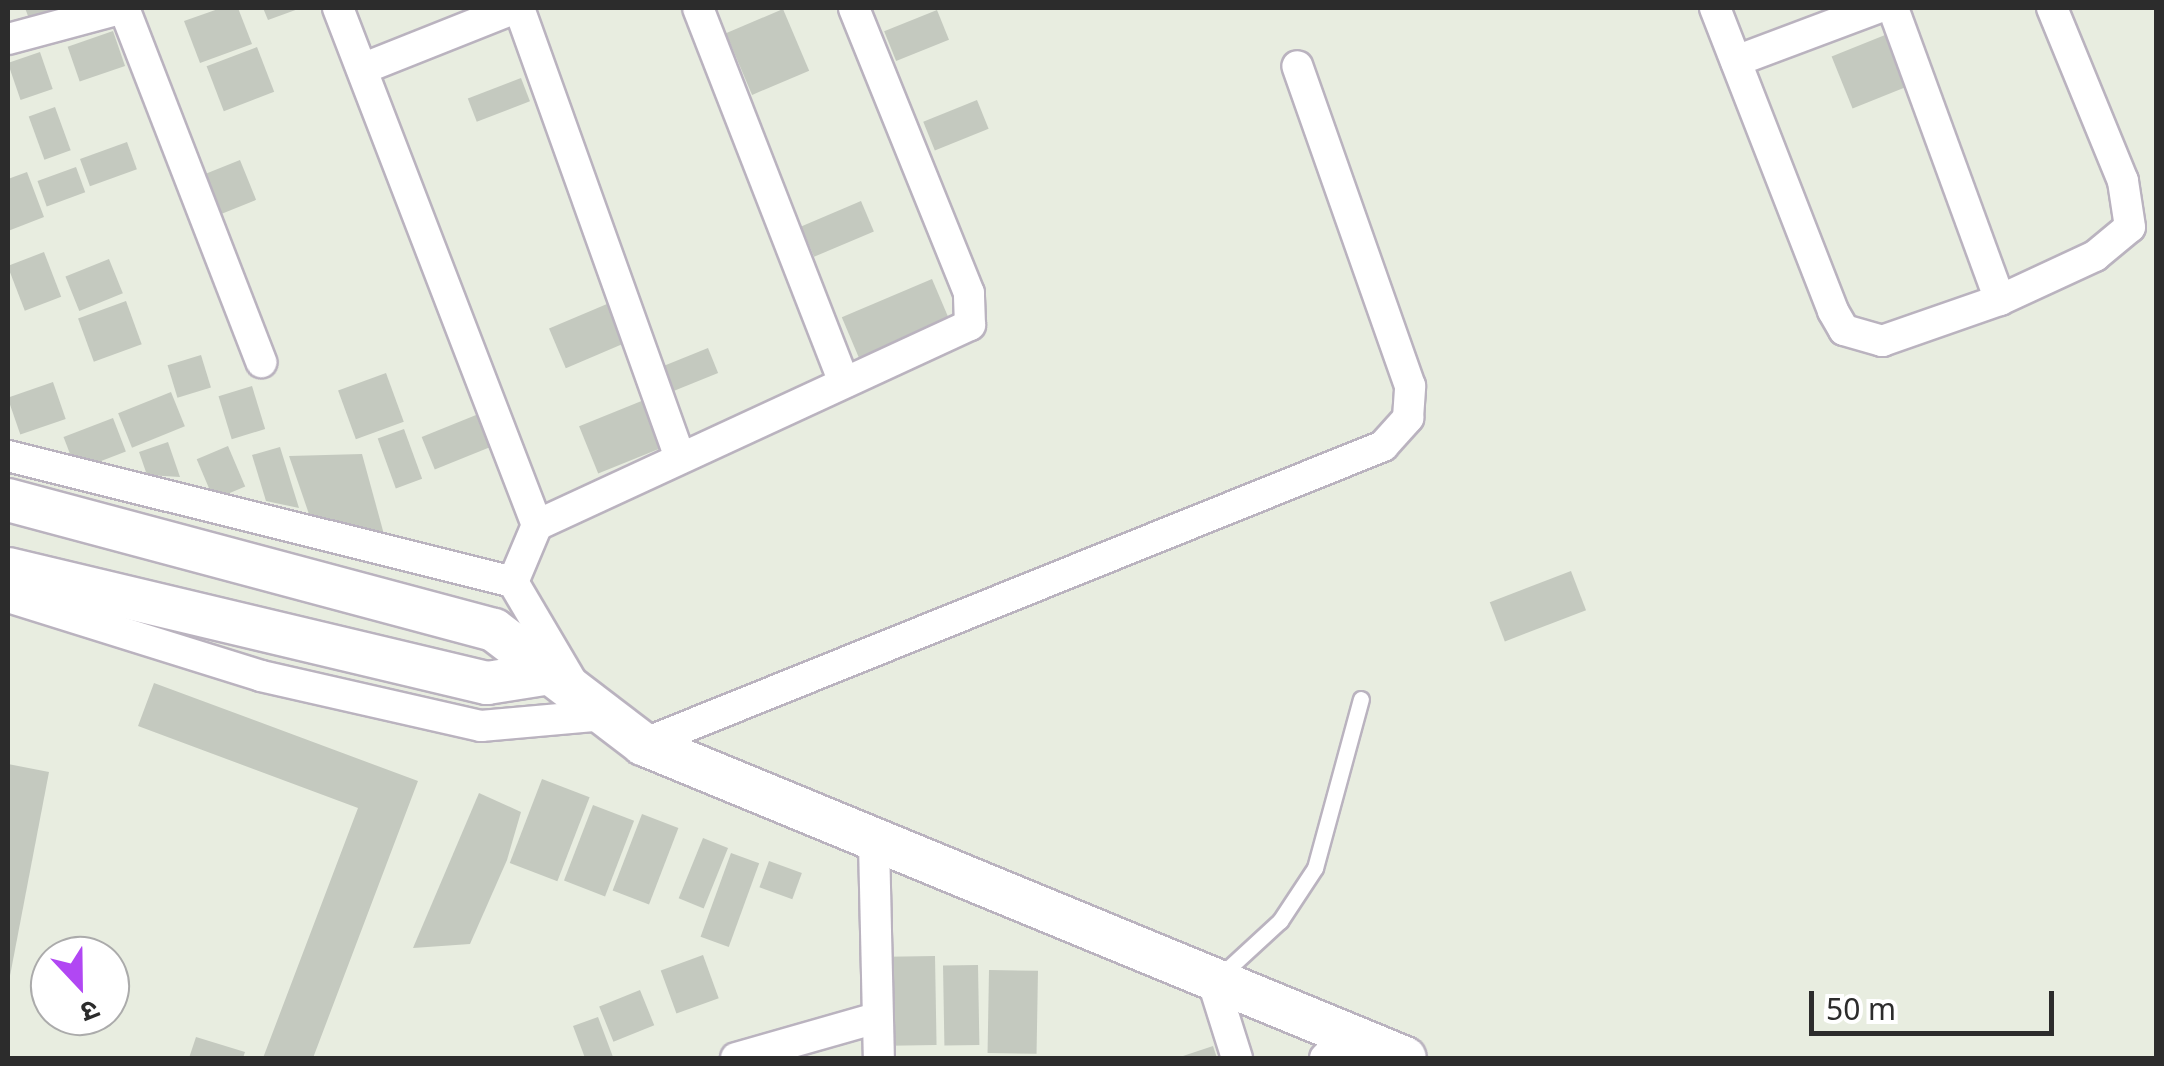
<!DOCTYPE html>
<html>
<head>
<meta charset="utf-8">
<style>
	body { margin:0 }
	#map { position:relative; width:2164px; height:1066px; overflow:hidden; background:#e8ede0; font-family:"Noto Sans","Noto Sans Devanagari",sans-serif }
	div>[style] { position:absolute }
	.building>* { inset:0; background:#c4c9bf; transform-origin:0 0 }
	.roads { filter:drop-shadow(2px 0 #bab3bf) drop-shadow(-2px 0 #bab3bf) drop-shadow(0 2px #bab3bf) drop-shadow(0 -2px #bab3bf) }
	.lane>* { height:15px; margin:-7.5px; padding:0 7.5px; transform-origin:7.5px; border-radius:7.5px; background:#fff }
	.street>* { height:30px; margin:-15px; padding:0 15px; transform-origin:15px; border-radius:15px; background:#fff }
	.secondary>* { height:42px; margin:-21px; padding:0 21px; transform-origin:21px; border-radius:21px; background:#fff }
	span { translate:-50% -50%; white-space:nowrap; text-align:center; line-height:1.15; -webkit-text-stroke:8px #fff; paint-order:stroke }
	.frame { position:absolute; inset:0; border:10px solid #2c2c2c; pointer-events:none }
	.north { position:absolute; left:30px; top:936px; width:100px; height:100px; box-sizing:border-box; background:#fff; border:2px solid #ababab; border-radius:50%; rotate:158deg; font-size:28px; font-weight:700; line-height:40px; text-align:center; color:#2c2c2c }
	.north::after { content:''; display:block; margin:auto; width:35px; height:45px; background:#b147f3; clip-path:polygon(50% 0,100% 100%,50% 72%,0 100%) }
	.scale { position:absolute; left:1809px; top:991px; width:245px; height:45px; box-sizing:border-box; border:5px solid #2c2c2c; border-top:0; padding-left:12px; font-size:30px; line-height:35px; white-space:nowrap; color:#2c2c2c; -webkit-text-stroke:8px #fff; paint-order:stroke }
</style>
</head>
<body>
<div id="map">
	<div class="building">
		<div style="clip-path:polygon(25px 8px,80px 8px,31px 24px)"></div>
		<div style="clip-path:polygon(221px 8px,238px 8px,252px 44px,200px 63px,184px 21px)"></div>
		<div style="clip-path:polygon(263px 8px,301px 8px,268px 20px)"></div>
		<div style="left:783px;top:9px;width:67px;height:62px;rotate:67deg"></div>
		<div style="left:937px;top:10px;width:32px;height:57px;rotate:68deg"></div>
		<div style="left:113px;top:31px;width:37px;height:48px;rotate:71deg"></div>
		<div style="left:1890px;top:33px;width:56px;height:63px;rotate:68deg"></div>
		<div style="left:257px;top:47px;width:48px;height:54px;rotate:69deg"></div>
		<div style="left:40px;top:52px;width:39px;height:34px;rotate:71deg"></div>
		<div style="left:521px;top:78px;width:25px;height:57px;rotate:69deg"></div>
		<div style="left:977px;top:100px;width:31px;height:58px;rotate:68deg"></div>
		<div style="left:55px;top:107px;width:46px;height:28px;rotate:70deg"></div>
		<div style="left:127px;top:142px;width:29px;height:50px;rotate:70deg"></div>
		<div style="left:240px;top:160px;width:43px;height:45px;rotate:68deg"></div>
		<div style="left:76px;top:167px;width:27px;height:41px;rotate:70deg"></div>
		<div style="clip-path:polygon(27px 172px,44px 217px,8px 231px,8px 179px)"></div>
		<div style="left:861px;top:201px;width:33px;height:65px;rotate:67deg"></div>
		<div style="left:44px;top:252px;width:48px;height:39px;rotate:69deg"></div>
		<div style="left:109px;top:259px;width:37px;height:47px;rotate:68deg"></div>
		<div style="left:932px;top:279px;width:49px;height:98px;rotate:67deg"></div>
		<div style="left:126px;top:301px;width:46px;height:51px;rotate:70deg"></div>
		<div style="left:607px;top:304px;width:43px;height:63px;rotate:67deg"></div>
		<div style="left:708px;top:348px;width:27px;height:50px;rotate:68deg"></div>
		<div style="left:201px;top:355px;width:34px;height:35px;rotate:73deg"></div>
		<div style="left:386px;top:373px;width:52px;height:51px;rotate:70deg"></div>
		<div style="left:53px;top:382px;width:39px;height:48px;rotate:71deg"></div>
		<div style="left:252px;top:386px;width:45px;height:35px;rotate:73deg"></div>
		<div style="left:171px;top:392px;width:37px;height:57px;rotate:68deg"></div>
		<div style="left:644px;top:400px;width:51px;height:70px;rotate:68deg"></div>
		<div style="left:481px;top:413px;width:35px;height:64px;rotate:68deg"></div>
		<div style="left:113px;top:418px;width:36px;height:53px;rotate:69deg"></div>
		<div style="left:404px;top:429px;width:53px;height:28px;rotate:70deg"></div>
		<div style="clip-path:polygon(168px 442px,180px 477px,147px 475px,139px 452px)"></div>
		<div style="left:228px;top:446px;width:44px;height:34px;rotate:67deg"></div>
		<div style="clip-path:polygon(280px 447px,299px 508px,266px 501px,252px 455px)"></div>
		<div style="clip-path:polygon(362px 454px,385px 538px,310px 517px,289px 456px)"></div>
		<div style="left:1571px;top:571px;width:42px;height:87px;rotate:69deg"></div>
		<div style="clip-path:polygon(154px 683px,418px 781px,313px 1058px,263px 1058px,358px 808px,138px 726px)"></div>
		<div style="clip-path:polygon(8px 764px,49px 772px,9px 981px,8px 980px)"></div>
		<div style="left:542px;top:779px;width:51px;height:90px;rotate:21deg"></div>
		<div style="clip-path:polygon(479px 793px,521px 812px,507px 860px,470px 944px,413px 948px)"></div>
		<div style="left:593px;top:805px;width:44px;height:81px;rotate:21deg"></div>
		<div style="left:642px;top:814px;width:39px;height:82px;rotate:21deg"></div>
		<div style="left:703px;top:838px;width:27px;height:65px;rotate:22deg"></div>
		<div style="left:731px;top:853px;width:30px;height:89px;rotate:20deg"></div>
		<div style="left:769px;top:861px;width:35px;height:28px;rotate:20deg"></div>
		<div style="left:703px;top:955px;width:46px;height:45px;rotate:70deg"></div>
		<div style="left:935px;top:956px;width:89px;height:47px;rotate:89deg"></div>
		<div style="left:978px;top:965px;width:80px;height:35px;rotate:89deg"></div>
		<div style="left:989px;top:970px;width:49px;height:83px;rotate:1deg"></div>
		<div style="left:640px;top:990px;width:38px;height:44px;rotate:68deg"></div>
		<div style="clip-path:polygon(598px 1017px,613px 1057px,585px 1058px,573px 1026px)"></div>
		<div style="clip-path:polygon(196px 1037px,245px 1052px,243px 1058px,189px 1058px)"></div>
		<div style="clip-path:polygon(1213px 1046px,1217px 1058px,1177px 1058px)"></div>
	</div>
	<div class="roads">
		<div class="lane">
			<div style="left:1219px;top:977px;width:83px;rotate:-42.6deg"></div>
			<div style="left:1280px;top:921px;width:64px;rotate:-56.6deg"></div>
			<div style="left:1315px;top:868px;width:175px;rotate:-74.8deg"></div>
		</div>
		<div class="street">
			<div style="left:124px;top:8px;width:380px;rotate:68.8deg"></div>
			<div style="left:338px;top:8px;width:554px;rotate:68.95deg"></div>
			<div style="left:537px;top:525px;width:62px;rotate:112.8deg"></div>
			<div style="left:519px;top:8px;width:477px;rotate:70.3deg"></div>
			<div style="left:698px;top:8px;width:402px;rotate:68.7deg"></div>
			<div style="left:1715px;top:8px;width:325px;rotate:68.7deg"></div>
			<div style="left:1833px;top:311px;width:22px;rotate:60deg"></div>
			<div style="left:1844px;top:330px;width:40px;rotate:16deg"></div>
			<div style="left:1882px;top:341px;width:125px;rotate:-19.2deg"></div>
			<div style="left:2000px;top:300px;width:105px;rotate:-24.9deg"></div>
			<div style="left:2095px;top:256px;width:45px;rotate:-39.6deg"></div>
			<div style="left:2130px;top:227px;width:47px;rotate:-98.7deg"></div>
			<div style="left:2123px;top:181px;width:187px;rotate:-112.3deg"></div>
			<div style="left:1893px;top:8px;width:311px;rotate:69.9deg"></div>
			<div style="left:8px;top:39px;width:120px;rotate:-15deg"></div>
			<div style="left:1736px;top:61px;width:151px;rotate:-20.6deg"></div>
			<div style="left:362px;top:69px;width:165px;rotate:-21.7deg"></div>
			<div style="left:8px;top:456px;width:520px;rotate:14.01deg"></div>
			<div style="left:513px;top:582px;width:116px;rotate:59.5deg"></div>
			<div style="left:537px;top:525px;width:477px;rotate:-24.8deg"></div>
			<div style="left:970px;top:325px;width:32px;rotate:-92deg"></div>
			<div style="left:969px;top:293px;width:307px;rotate:-112deg"></div>
			<div style="left:8px;top:597px;width:265px;rotate:17.3deg"></div>
			<div style="left:261px;top:676px;width:226px;rotate:12.8deg"></div>
			<div style="left:481px;top:726px;width:124px;rotate:-5.1deg"></div>
			<div style="left:643px;top:744px;width:798px;rotate:-21.93deg"></div>
			<div style="left:1383px;top:446px;width:38px;rotate:-48deg"></div>
			<div style="left:1408px;top:418px;width:32px;rotate:-86deg"></div>
			<div style="left:1410px;top:386px;width:339px;rotate:-109.4deg"></div>
			<div style="left:874px;top:843px;width:215px;rotate:88.7deg"></div>
			<div style="left:1213px;top:982px;width:80px;rotate:72.5deg"></div>
			<div style="left:736px;top:1058px;width:142px;rotate:-15.9deg"></div>
			<div style="left:1325px;top:1058px;width:31px;rotate:-45deg"></div>
		</div>
		<div class="secondary">
			<div style="left:8px;top:500px;width:503px;rotate:14.98deg"></div>
			<div style="left:494px;top:630px;width:188px;rotate:37.4deg"></div>
			<div style="left:643px;top:744px;width:824px;rotate:22.4deg"></div>
			<div style="left:8px;top:569px;width:492px;rotate:13.4deg"></div>
			<div style="left:487px;top:683px;width:64px;rotate:-9deg"></div>
		</div>
	</div>
	<div class="frame"></div>
	<div class="north">उ</div>
	<div class="scale">50 m</div>
</div>
</body>
</html>
